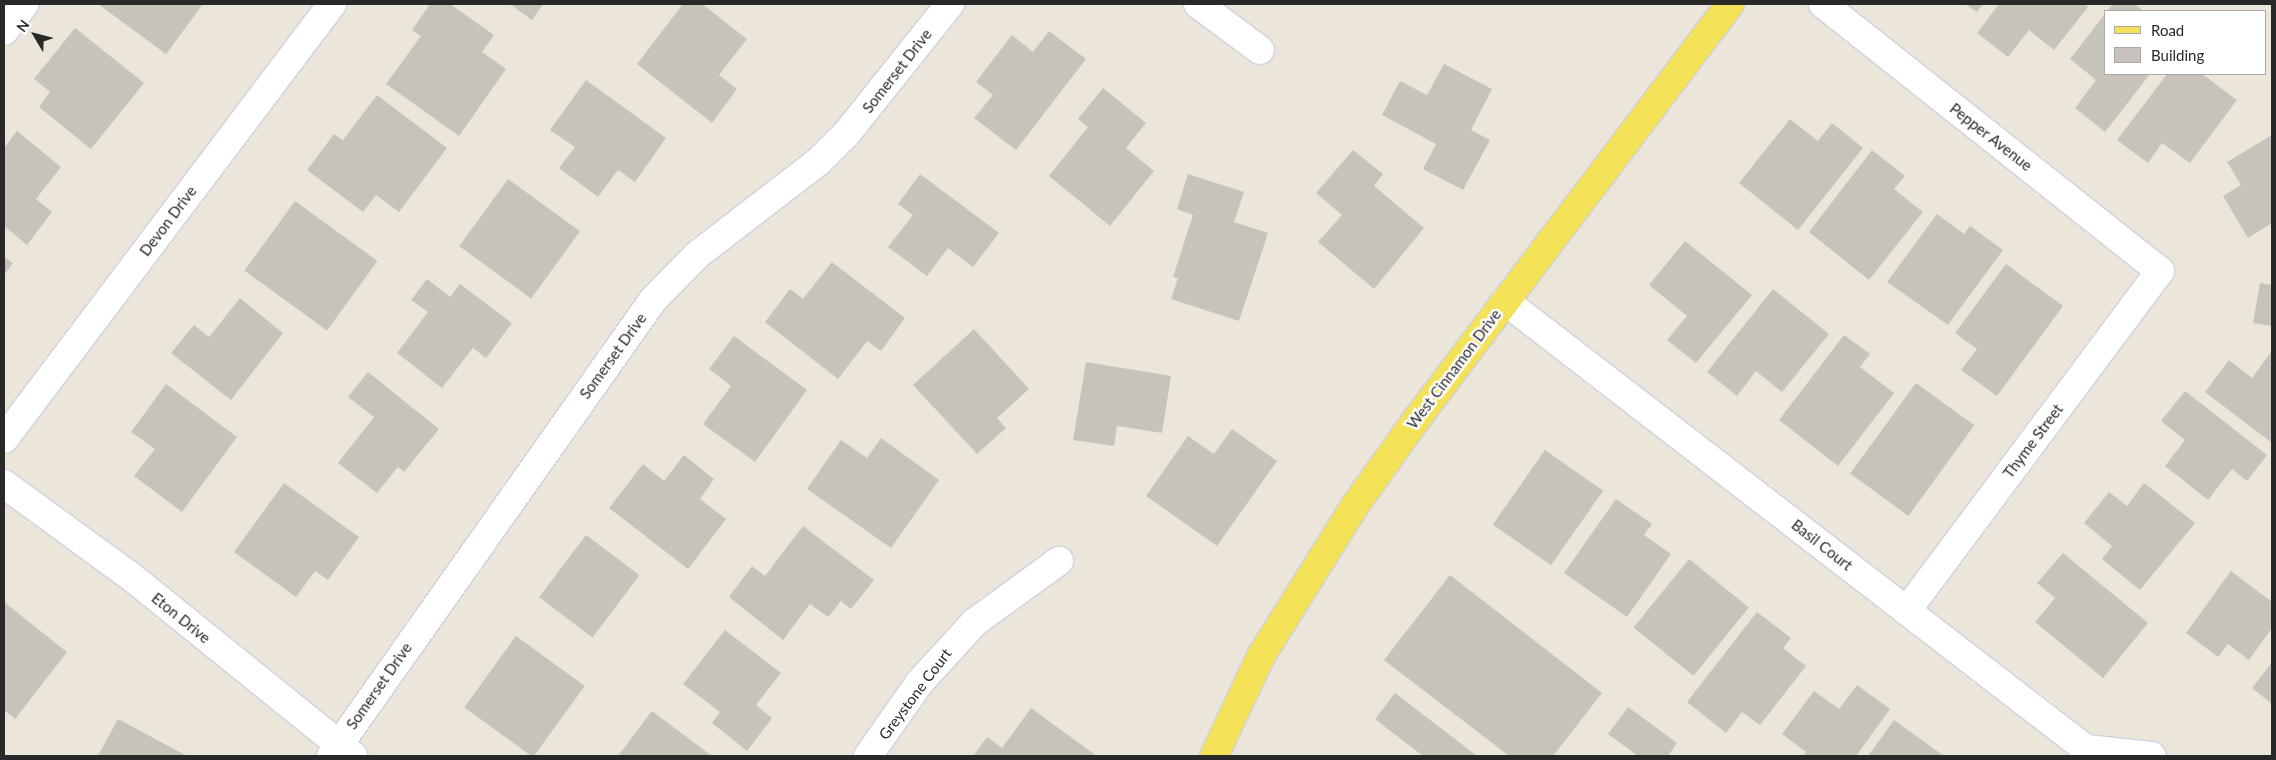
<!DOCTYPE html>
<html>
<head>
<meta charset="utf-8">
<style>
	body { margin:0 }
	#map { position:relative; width:2276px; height:760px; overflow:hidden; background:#ece6da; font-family:Lato,sans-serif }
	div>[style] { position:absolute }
	.building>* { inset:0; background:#c7c3ba; transform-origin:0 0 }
	.roads { filter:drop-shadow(1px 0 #cfd1e2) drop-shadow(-1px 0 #cfd1e2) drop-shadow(0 1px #cfd1e2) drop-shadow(0 -1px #cfd1e2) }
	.minor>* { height:28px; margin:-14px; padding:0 14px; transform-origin:14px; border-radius:14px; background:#fff }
	.major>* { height:28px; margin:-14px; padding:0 14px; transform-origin:14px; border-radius:14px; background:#f3e257 }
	span { translate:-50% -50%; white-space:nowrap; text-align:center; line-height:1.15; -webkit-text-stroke:5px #fff; paint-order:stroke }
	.street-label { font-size:15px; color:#292929 }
	.frame { position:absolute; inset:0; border:5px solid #292929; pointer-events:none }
	.legend { position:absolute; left:2104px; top:10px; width:162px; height:65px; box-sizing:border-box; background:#fff; border:1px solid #a9a9a9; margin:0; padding:6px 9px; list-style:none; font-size:15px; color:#292929 }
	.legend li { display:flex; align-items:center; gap:10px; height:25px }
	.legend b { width:25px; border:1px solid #a9a9a9 }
	.north { position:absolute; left:10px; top:10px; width:50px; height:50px; -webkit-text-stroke:4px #fff; paint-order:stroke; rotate:307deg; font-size:14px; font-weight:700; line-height:20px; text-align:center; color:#292929 }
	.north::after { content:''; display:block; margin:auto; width:18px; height:22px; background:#292929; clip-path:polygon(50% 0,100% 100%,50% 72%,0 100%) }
</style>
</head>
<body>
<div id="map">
	<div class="building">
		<div style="clip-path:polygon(98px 4px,203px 4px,166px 54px)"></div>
		<div style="clip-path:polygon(430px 4px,450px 4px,494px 35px,482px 52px,506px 69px,459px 136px,386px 84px,421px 36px,412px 30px)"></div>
		<div style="clip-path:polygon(510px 4px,543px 4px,532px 20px)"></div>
		<div style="clip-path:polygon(683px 4px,702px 4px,747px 39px,719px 75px,737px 89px,712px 123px,637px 64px)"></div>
		<div style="clip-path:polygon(1965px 4px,1983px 4px,1977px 12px)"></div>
		<div style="clip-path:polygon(1999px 4px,2084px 4px,2088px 7px,2054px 50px,2029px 30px,2008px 57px,1977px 33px)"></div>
		<div style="clip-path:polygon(2113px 4px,2134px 4px,2144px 11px,2107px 11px)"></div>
		<div style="clip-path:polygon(2105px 14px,2105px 74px,2150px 74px,2105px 132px,2075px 108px,2096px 80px,2070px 59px)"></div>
		<div style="clip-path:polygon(75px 28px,144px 83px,91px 149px,39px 107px,50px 92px,34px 79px)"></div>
		<div style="clip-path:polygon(1049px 31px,1086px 59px,1016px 150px,974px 118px,993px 95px,976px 82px,1012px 35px,1033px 52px)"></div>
		<div style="clip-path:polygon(1444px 64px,1492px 89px,1471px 130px,1490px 140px,1463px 190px,1423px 169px,1436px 144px,1382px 115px,1400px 81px,1427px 95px)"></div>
		<div style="clip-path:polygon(2167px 74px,2202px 74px,2237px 100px,2190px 163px,2162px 143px,2148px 163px,2117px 140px)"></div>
		<div style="clip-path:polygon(586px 80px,666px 138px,635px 182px,618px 170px,598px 197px,559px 168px,575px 147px,550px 130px)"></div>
		<div style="clip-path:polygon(1103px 88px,1146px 123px,1126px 148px,1154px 171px,1110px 226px,1049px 176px,1088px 127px,1078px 119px)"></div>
		<div style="clip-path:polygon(377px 95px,447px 148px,399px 212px,376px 195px,363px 212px,307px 170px,334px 134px,343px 140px)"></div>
		<div style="clip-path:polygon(1790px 119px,1818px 141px,1832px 123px,1863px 148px,1798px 230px,1739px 183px)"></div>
		<div style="clip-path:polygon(17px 131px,61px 167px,36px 199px,52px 212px,27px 245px,4px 226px,4px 148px)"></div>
		<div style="clip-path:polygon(2272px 135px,2272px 223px,2248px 238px,2223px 196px,2241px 185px,2227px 162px)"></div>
		<div style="clip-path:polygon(1353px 150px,1383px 174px,1374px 186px,1424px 228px,1374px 289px,1318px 242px,1342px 215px,1316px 193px)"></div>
		<div style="clip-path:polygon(1872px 150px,1905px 176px,1894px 189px,1923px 212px,1869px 280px,1809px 232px)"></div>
		<div style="clip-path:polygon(920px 174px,999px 233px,973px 267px,948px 248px,927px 276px,888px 247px,913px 215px,898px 204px)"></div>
		<div style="clip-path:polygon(1188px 174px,1244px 192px,1234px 222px,1268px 233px,1239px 321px,1171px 299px,1178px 278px,1173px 277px,1193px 215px,1177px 209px)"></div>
		<div style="left:508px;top:179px;width:89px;height:83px;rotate:36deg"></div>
		<div style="left:295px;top:201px;width:102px;height:86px;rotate:36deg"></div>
		<div style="clip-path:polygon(1937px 214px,1964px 234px,1970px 226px,2003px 250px,1948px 325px,1887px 282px)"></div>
		<div style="clip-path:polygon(1685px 241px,1752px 295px,1696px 363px,1667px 340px,1687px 316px,1649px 285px)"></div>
		<div style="clip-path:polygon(4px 257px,13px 263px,4px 275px)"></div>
		<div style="clip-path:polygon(832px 262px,905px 318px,881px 351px,867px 341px,838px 379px,765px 322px,790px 289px,803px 299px)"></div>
		<div style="clip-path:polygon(2006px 264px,2063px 306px,1997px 396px,1961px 370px,1977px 349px,1955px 333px)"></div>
		<div style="clip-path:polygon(427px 279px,450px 297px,460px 284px,512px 323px,486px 358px,473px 348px,442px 388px,397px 353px,428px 312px,411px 300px)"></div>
		<div style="clip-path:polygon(2260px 283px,2272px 285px,2272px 326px,2253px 323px)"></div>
		<div style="clip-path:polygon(1773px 289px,1829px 334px,1782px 392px,1756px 371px,1737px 396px,1707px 372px)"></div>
		<div style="clip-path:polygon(240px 298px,283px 333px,231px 400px,171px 353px,194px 325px,209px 337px)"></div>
		<div style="clip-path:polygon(974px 329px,1029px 389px,997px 418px,1006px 428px,977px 454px,913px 385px)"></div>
		<div style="clip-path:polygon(1844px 335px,1870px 354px,1860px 367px,1894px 393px,1838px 466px,1779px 420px)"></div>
		<div style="clip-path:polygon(734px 336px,807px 390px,755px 462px,703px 424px,731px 386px,709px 369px)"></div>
		<div style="clip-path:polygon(2271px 352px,2272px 353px,2272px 443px,2205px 392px,2229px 360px,2252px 378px)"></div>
		<div style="clip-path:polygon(1086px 362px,1171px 376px,1162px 433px,1117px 426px,1114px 446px,1073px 440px)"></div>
		<div style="clip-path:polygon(368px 372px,439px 429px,404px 472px,398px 467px,377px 493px,338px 463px,374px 417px,348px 397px)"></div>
		<div style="left:1916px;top:383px;width:72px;height:112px;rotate:36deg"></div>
		<div style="clip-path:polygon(166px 384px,237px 437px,182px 512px,134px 476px,155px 449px,131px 432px)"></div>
		<div style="clip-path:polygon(2185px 391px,2267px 455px,2247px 481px,2232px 469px,2208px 500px,2165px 466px,2185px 440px,2161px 421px)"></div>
		<div style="clip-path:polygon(1232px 429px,1277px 461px,1217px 546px,1146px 496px,1188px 436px,1214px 454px)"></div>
		<div style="clip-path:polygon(881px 438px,939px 480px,891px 548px,807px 489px,841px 440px,867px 458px)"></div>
		<div style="left:1545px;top:450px;width:71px;height:91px;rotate:35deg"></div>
		<div style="clip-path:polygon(684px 455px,714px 479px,700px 499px,726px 519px,688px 569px,609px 508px,643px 464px,664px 481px)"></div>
		<div style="clip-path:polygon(284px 483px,359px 537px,328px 580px,315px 571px,296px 597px,234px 552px)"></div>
		<div style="clip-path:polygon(2144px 483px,2195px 523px,2140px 590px,2102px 559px,2112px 546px,2084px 523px,2109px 492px,2127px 506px)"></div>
		<div style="clip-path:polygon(1616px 499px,1652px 524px,1644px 535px,1671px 554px,1627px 617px,1564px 573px)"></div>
		<div style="clip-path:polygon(803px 526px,874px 580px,851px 609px,841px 601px,828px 617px,810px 604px,783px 640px,729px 597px,752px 566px,765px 576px)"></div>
		<div style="left:586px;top:535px;width:67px;height:78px;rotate:37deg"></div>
		<div style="clip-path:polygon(2063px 553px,2148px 623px,2103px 678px,2035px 622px,2055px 598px,2037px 583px)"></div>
		<div style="left:1689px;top:559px;width:77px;height:88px;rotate:39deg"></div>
		<div style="clip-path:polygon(2231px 571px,2272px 602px,2272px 628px,2249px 660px,2228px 644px,2218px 657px,2186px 633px)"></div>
		<div style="clip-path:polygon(1450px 575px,1602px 693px,1553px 756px,1509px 756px,1384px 660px)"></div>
		<div style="clip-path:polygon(4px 602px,67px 652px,15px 719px,4px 710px)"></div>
		<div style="clip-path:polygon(1757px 612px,1791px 638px,1783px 648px,1806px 666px,1760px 725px,1742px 712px,1726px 733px,1687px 702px)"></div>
		<div style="clip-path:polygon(725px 630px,781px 673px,756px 705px,772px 718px,747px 751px,712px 723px,720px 712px,683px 684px)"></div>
		<div style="left:516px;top:636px;width:85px;height:88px;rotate:36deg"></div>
		<div style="clip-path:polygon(2272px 662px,2272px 704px,2252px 688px)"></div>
		<div style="clip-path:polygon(1857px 685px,1890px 709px,1856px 756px,1803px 756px,1806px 752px,1782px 734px,1814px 691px,1839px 709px)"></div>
		<div style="clip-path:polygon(1395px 693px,1477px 756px,1423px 756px,1375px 719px)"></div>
		<div style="clip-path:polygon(1628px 707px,1677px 743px,1668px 756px,1638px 756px,1608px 734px)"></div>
		<div style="clip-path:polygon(1031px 708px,1094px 754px,1093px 756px,973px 756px,987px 737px,1002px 748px)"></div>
		<div style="clip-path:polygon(652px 711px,712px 756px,618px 756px)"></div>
		<div style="clip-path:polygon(118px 719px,187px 756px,98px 756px)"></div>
		<div style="clip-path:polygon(1894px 720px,1944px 756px,1868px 756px)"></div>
	</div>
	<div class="roads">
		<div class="minor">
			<div style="left:1198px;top:4px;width:77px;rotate:36.6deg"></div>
			<div style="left:1823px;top:4px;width:430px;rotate:38.4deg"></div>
			<div style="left:2160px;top:271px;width:424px;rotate:126.7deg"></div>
			<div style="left:4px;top:31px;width:34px;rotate:-53deg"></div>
			<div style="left:1505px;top:301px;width:734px;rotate:37.64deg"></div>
			<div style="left:2086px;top:749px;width:66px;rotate:6.1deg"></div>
			<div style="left:4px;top:439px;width:545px;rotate:-52.98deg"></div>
			<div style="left:4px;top:484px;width:155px;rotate:36.1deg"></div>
			<div style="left:129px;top:575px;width:288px;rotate:38.9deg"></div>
			<div style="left:331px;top:756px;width:558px;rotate:-54.77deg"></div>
			<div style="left:653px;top:300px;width:63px;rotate:-45.6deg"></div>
			<div style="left:697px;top:255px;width:154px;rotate:-37.6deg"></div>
			<div style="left:819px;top:161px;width:40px;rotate:-45deg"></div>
			<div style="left:847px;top:133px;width:165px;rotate:-51.4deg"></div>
			<div style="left:868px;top:756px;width:90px;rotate:-54.9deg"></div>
			<div style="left:920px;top:682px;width:81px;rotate:-47.5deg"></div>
			<div style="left:975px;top:622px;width:104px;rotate:-36deg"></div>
		</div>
		<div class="major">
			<div style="left:1214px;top:756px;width:110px;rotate:-64.8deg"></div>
			<div style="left:1261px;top:656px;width:176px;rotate:-58deg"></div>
			<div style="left:1354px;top:507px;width:107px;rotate:-54.5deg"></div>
			<div style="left:1416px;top:420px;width:521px;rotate:-52.95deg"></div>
		</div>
	</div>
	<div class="street-label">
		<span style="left:897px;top:71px;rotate:-52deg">Somerset Drive</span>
		<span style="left:1991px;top:137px;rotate:38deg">Pepper Avenue</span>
		<span style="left:168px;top:221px;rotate:-53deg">Devon Drive</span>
		<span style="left:613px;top:356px;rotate:-54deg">Somerset Drive</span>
		<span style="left:1454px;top:369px;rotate:-53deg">West Cinnamon Drive</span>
		<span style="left:2033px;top:441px;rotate:-53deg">Thyme Street</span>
		<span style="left:1822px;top:545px;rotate:38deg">Basil Court</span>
		<span style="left:181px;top:618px;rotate:39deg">Eton Drive</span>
		<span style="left:379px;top:686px;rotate:-55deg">Somerset Drive</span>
		<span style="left:915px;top:694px;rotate:-53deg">Greystone Court</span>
	</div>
	<div class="frame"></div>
	<ul class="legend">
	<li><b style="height:6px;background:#f3e257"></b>Road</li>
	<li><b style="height:14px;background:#c7c3ba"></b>Building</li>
	</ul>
	<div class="north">N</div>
</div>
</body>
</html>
